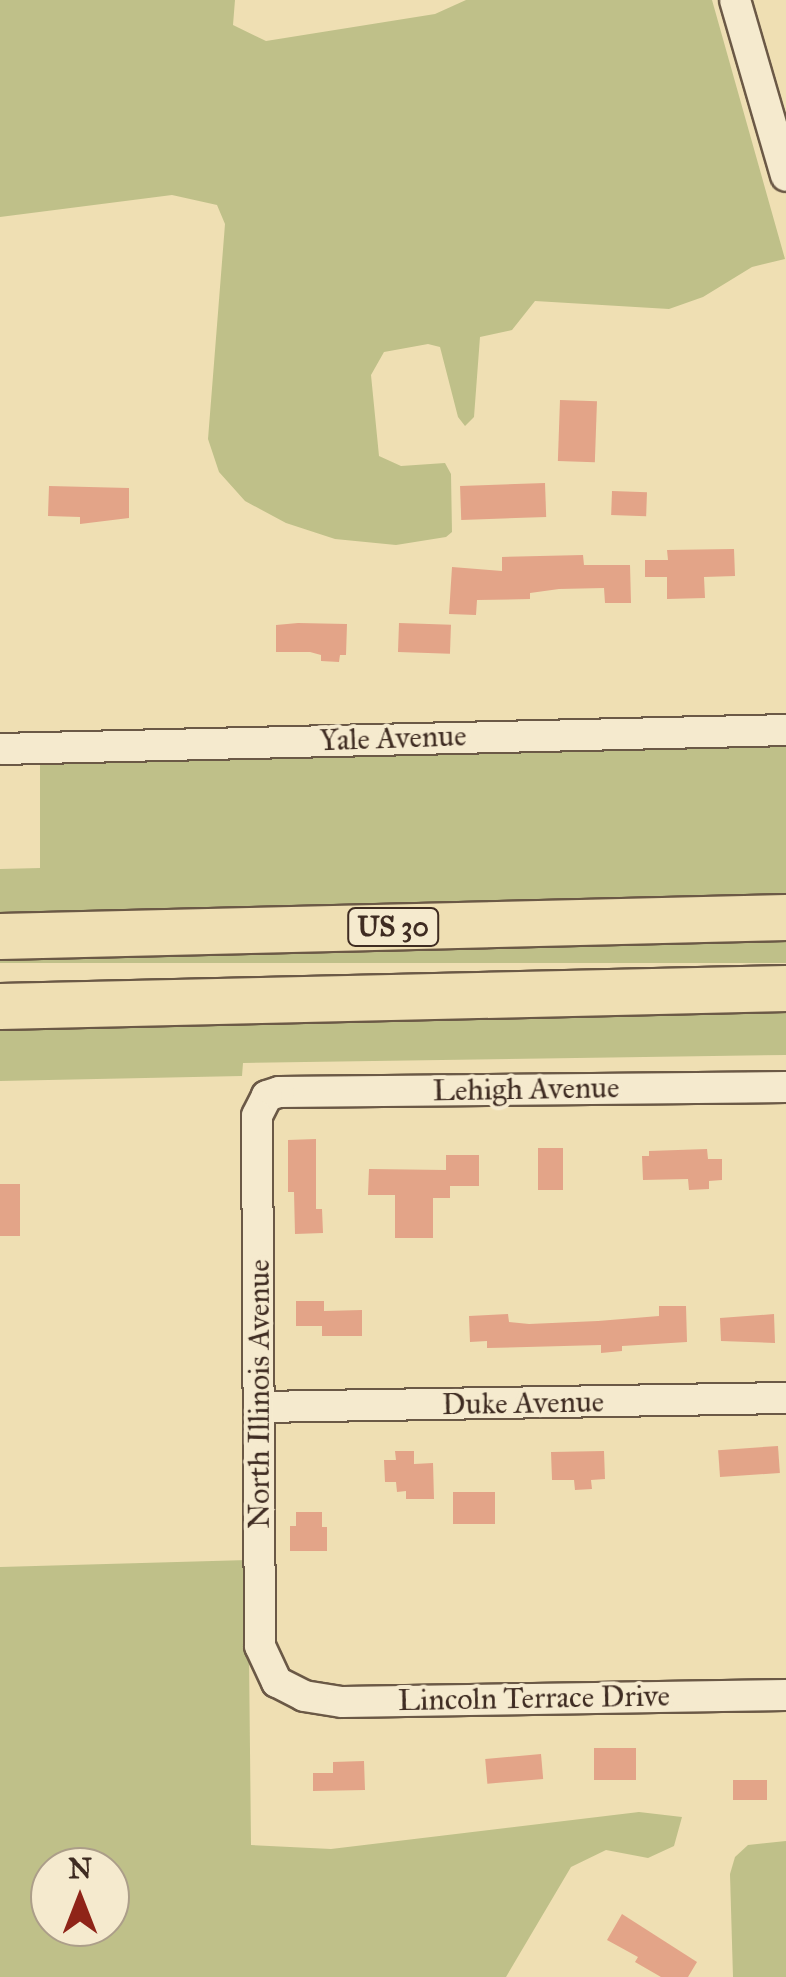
<!DOCTYPE html>
<html>
<head>
<meta charset="utf-8">
<style>
	body { margin:0 }
	#map { position:relative; width:786px; height:1977px; overflow:hidden; background:#efdfb3; font-family:"IM FELL Great Primer",serif }
	div>[style] { position:absolute }
	.green>* { inset:0; background:#bfc089; transform-origin:0 0 }
	.building>* { inset:0; background:#e3a488; transform-origin:0 0 }
	.roads { filter:drop-shadow(2px 0 #6b5946) drop-shadow(-2px 0 #6b5946) drop-shadow(0 2px #6b5946) drop-shadow(0 -2px #6b5946) }
	.minor>* { height:30px; margin:-15px; padding:0 15px; transform-origin:15px; border-radius:15px; background:#f5eace }
	.highway>* { height:45px; margin:-22.5px; padding:0 22.5px; transform-origin:22.5px; border-radius:22.5px; background:#efdfb3 }
	span { translate:-50% -50%; white-space:nowrap; text-align:center; line-height:1.15; -webkit-text-stroke:8px #f5eace; paint-order:stroke }
	.shield-label span { padding:2px 8px; background:#f5eace; border:2px solid; border-radius:8px; -webkit-text-stroke-width:0 }
	.shield-label { font-size:28px; color:#3f2c22; font-weight:700 }
	.street-label { font-size:30px; color:#3f2c22 }
	.north { position:absolute; left:30px; top:1847px; width:100px; height:100px; box-sizing:border-box; background:#f5eace; border:2px solid #ac9e89; border-radius:50%; rotate:0deg; font-size:28px; font-weight:700; line-height:40px; text-align:center; color:#3f2c22 }
	.north::after { content:''; display:block; margin:auto; width:35px; height:45px; background:#8f2418; clip-path:polygon(50% 0,100% 100%,50% 72%,0 100%) }
</style>
</head>
<body>
<div id="map">
	<div class="green">
		<div style="clip-path:polygon(0 0,235px 0,233px 25px,266px 41px,435px 14px,466px 0,712px 0,785px 259px,752px 267px,703px 297px,669px 309px,535px 301px,512px 330px,480px 337px,474px 417px,465px 426px,458px 417px,440px 347px,428px 344px,384px 352px,371px 375px,379px 456px,401px 466px,445px 463px,451px 474px,452px 532px,446px 537px,396px 545px,335px 539px,286px 523px,245px 501px,219px 472px,208px 439px,225px 224px,217px 205px,172px 195px,0 217px)"></div>
		<div style="clip-path:polygon(786px 741px,786px 896px,0 914px,0 869px,40px 868px,40px 762px)"></div>
		<div style="left:786px;top:942px;width:21px;height:786px;rotate:90deg"></div>
		<div style="clip-path:polygon(786px 1008px,786px 1055px,243px 1063px,242px 1076px,0 1081px,0 1027px)"></div>
		<div style="clip-path:polygon(evenodd,248px 1560px,251px 1845px,331px 1849px,639px 1812px,682px 1817px,674px 1846px,648px 1858px,606px 1850px,571px 1867px,506px 1977px,0 1977px,0 1567px,248px 1560px,50px 1867px,110px 1867px,110px 1927px,50px 1927px,50px 1867px)"></div>
		<div style="clip-path:polygon(786px 1841px,786px 1977px,733px 1977px,730px 1874px,735px 1857px,748px 1845px)"></div>
	</div>
	<div class="building">
		<div style="left:560px;top:400px;width:37px;height:61px;rotate:2deg"></div>
		<div style="left:545px;top:483px;width:34px;height:85px;rotate:88deg"></div>
		<div style="clip-path:polygon(49px 486px,129px 488px,129px 518px,80px 524px,80px 517px,48px 516px)"></div>
		<div style="left:612px;top:491px;width:35px;height:24px;rotate:2deg"></div>
		<div style="clip-path:polygon(734px 549px,735px 576px,704px 577px,705px 598px,667px 599px,667px 577px,645px 577px,645px 560px,668px 560px,667px 550px)"></div>
		<div style="clip-path:polygon(583px 555px,584px 565px,630px 565px,631px 603px,605px 603px,604px 588px,559px 589px,530px 593px,530px 599px,477px 600px,476px 615px,449px 614px,452px 567px,502px 571px,502px 557px)"></div>
		<div style="clip-path:polygon(298px 623px,347px 624px,346px 655px,340px 655px,339px 662px,321px 661px,321px 655px,310px 652px,276px 652px,276px 625px)"></div>
		<div style="left:399px;top:623px;width:52px;height:29px;rotate:2deg"></div>
		<div style="clip-path:polygon(316px 1139px,316px 1209px,322px 1209px,323px 1233px,295px 1234px,294px 1192px,288px 1192px,288px 1140px)"></div>
		<div style="left:538px;top:1148px;width:25px;height:42px"></div>
		<div style="clip-path:polygon(707px 1149px,708px 1159px,722px 1159px,722px 1180px,709px 1181px,709px 1189px,689px 1190px,688px 1179px,643px 1180px,642px 1156px,649px 1156px,649px 1151px)"></div>
		<div style="clip-path:polygon(446px 1155px,479px 1155px,479px 1186px,450px 1186px,450px 1198px,433px 1198px,433px 1238px,395px 1238px,395px 1195px,368px 1195px,369px 1169px,446px 1170px)"></div>
		<div style="left:0;top:1184px;width:20px;height:52px"></div>
		<div style="clip-path:polygon(296px 1301px,324px 1301px,324px 1311px,362px 1310px,362px 1336px,322px 1336px,322px 1326px,296px 1326px)"></div>
		<div style="clip-path:polygon(659px 1306px,686px 1306px,687px 1342px,622px 1346px,622px 1351px,601px 1353px,601px 1345px,487px 1348px,487px 1341px,470px 1342px,469px 1316px,508px 1314px,509px 1322px,529px 1324px,598px 1321px,659px 1316px)"></div>
		<div style="clip-path:polygon(774px 1314px,775px 1343px,721px 1341px,720px 1318px)"></div>
		<div style="left:778px;top:1446px;width:27px;height:60px;rotate:86deg"></div>
		<div style="clip-path:polygon(395px 1451px,414px 1451px,414px 1464px,433px 1463px,434px 1499px,406px 1499px,406px 1491px,397px 1492px,396px 1482px,385px 1482px,384px 1460px,396px 1460px)"></div>
		<div style="clip-path:polygon(604px 1451px,605px 1479px,591px 1480px,592px 1489px,575px 1490px,574px 1480px,552px 1480px,551px 1452px)"></div>
		<div style="left:495px;top:1492px;width:32px;height:42px;rotate:90deg"></div>
		<div style="clip-path:polygon(296px 1512px,322px 1512px,322px 1527px,327px 1527px,327px 1551px,290px 1551px,290px 1526px,296px 1526px)"></div>
		<div style="left:594px;top:1748px;width:42px;height:32px"></div>
		<div style="left:541px;top:1754px;width:25px;height:56px;rotate:85deg"></div>
		<div style="clip-path:polygon(364px 1761px,365px 1790px,313px 1791px,313px 1773px,333px 1773px,333px 1762px)"></div>
		<div style="left:733px;top:1780px;width:34px;height:20px"></div>
		<div style="clip-path:polygon(622px 1914px,697px 1962px,688px 1977px,661px 1977px,635px 1962px,638px 1957px,607px 1940px)"></div>
	</div>
	<div class="roads">
		<div class="minor">
			<div style="left:735px;top:0;width:183px;rotate:73.8deg"></div>
			<div style="left:0;top:749px;width:786px;rotate:-1.38deg"></div>
			<div style="left:786px;top:1087px;width:507px;rotate:179.43deg"></div>
			<div style="left:279px;top:1092px;width:13px;rotate:162deg"></div>
			<div style="left:267px;top:1096px;width:22px;rotate:117deg"></div>
			<div style="left:257px;top:1116px;width:530px;rotate:89.68deg"></div>
			<div style="left:260px;top:1646px;width:40px;rotate:65deg"></div>
			<div style="left:277px;top:1682px;width:30px;rotate:27deg"></div>
			<div style="left:304px;top:1696px;width:38px;rotate:9deg"></div>
			<div style="left:342px;top:1702px;width:444px;rotate:-0.9deg"></div>
			<div style="left:260px;top:1407px;width:526px;rotate:-0.98deg"></div>
		</div>
		<div class="highway">
			<div style="left:0;top:936px;width:786px;rotate:-1.38deg"></div>
			<div style="left:0;top:1006px;width:786px;rotate:-1.31deg"></div>
		</div>
	</div>
	<div class="shield-label">
		<span style="left:393px;top:927px">US 30</span>
	</div>
	<div class="street-label">
		<span style="left:393px;top:738px;rotate:-2deg">Yale Avenue</span>
		<span style="left:526px;top:1089px;rotate:-1deg">Lehigh Avenue</span>
		<span style="left:259px;top:1394px;rotate:-90deg">North Illinois Avenue</span>
		<span style="left:523px;top:1403px;rotate:-1deg">Duke Avenue</span>
		<span style="left:534px;top:1698px;rotate:-1deg">Lincoln Terrace Drive</span>
	</div>
	<div class="north">N</div>
</div>
</body>
</html>
